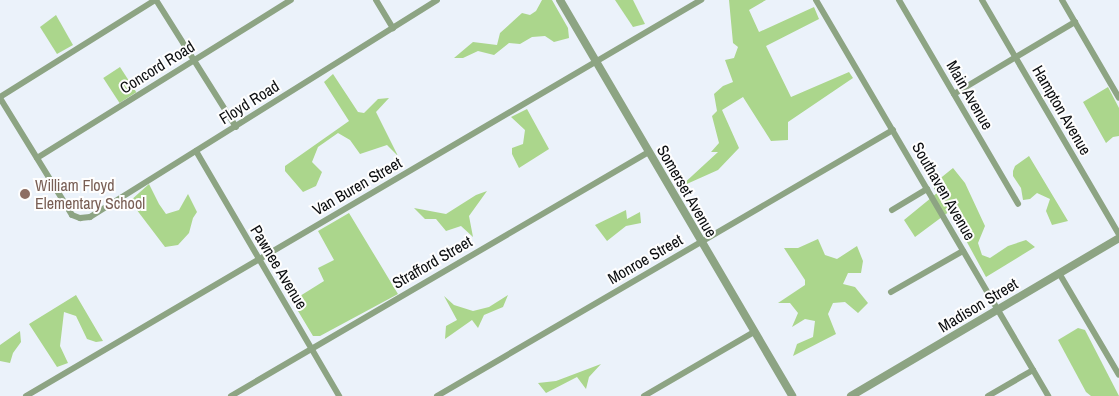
<!DOCTYPE html>
<html>
<head>
<meta charset="utf-8">
<style>
	body { margin:0 }
	#map { position:relative; width:1119px; height:396px; overflow:hidden; background:#ebf2fa; font-family:"Archivo Narrow",sans-serif }
	div>[style] { position:absolute }
	.green>* { inset:0; background:#abd68c; transform-origin:0 0 }
	.minor>* { height:6px; margin:-3px; padding:0 3px; transform-origin:3px; border-radius:3px; background:#8da483 }
	.tertiary>* { height:8px; margin:-4px; padding:0 4px; transform-origin:4px; border-radius:4px; background:#8da483 }
	.dots>* { width:14px; height:14px; translate:-50% -50%; box-sizing:border-box; border:2px solid #fefefe; border-radius:50% }
	span { translate:-50% -50%; white-space:nowrap; text-align:center; line-height:1.15; -webkit-text-stroke:4px #fefefe; paint-order:stroke }
	.street-label { font-size:16px; color:#0c0e10 }
	.education-label { font-size:16px; color:#785e54 }
	.left { translate:0 -50%; text-align:left }
</style>
</head>
<body>
<div id="map">
	<div class="green">
		<div style="clip-path:polygon(542px 0,552px 0,568px 28px,569px 38px,554px 42px,545px 36px,532px 37px,520px 44px,509px 43px,494px 55px,478px 51px,463px 58px,454px 58px,473px 42px,497px 45px,500px 33px,522px 13px,530px 15px,536px 11px)"></div>
		<div style="clip-path:polygon(615px 0,633px 0,645px 24px,633px 27px)"></div>
		<div style="clip-path:polygon(729px 0,766px 0,749px 10px,759px 32px,814px 7px,819px 19px,766px 46px,791px 97px,849px 72px,853px 78px,788px 122px,788px 140px,771px 141px,743px 97px,722px 110px,739px 148px,718px 170px,680px 187px,718px 152px,711px 152px,719px 143px,712px 116px,717px 111px,714px 94px,723px 86px,733px 82px,725px 60px,734px 58px,738px 47px,733px 43px)"></div>
		<div style="clip-path:polygon(56px 15px,73px 45px,57px 54px,40px 27px)"></div>
		<div style="left:120px;top:67px;width:30px;height:20px;rotate:57deg"></div>
		<div style="clip-path:polygon(333px 74px,358px 112px,364px 113px,378px 99px,389px 98px,376px 112px,398px 156px,387px 145px,360px 154px,350px 140px,338px 133px,318px 147px,312px 162px,322px 172px,316px 186px,303px 192px,285px 171px,285px 166px,349px 121px,324px 82px)"></div>
		<div style="clip-path:polygon(1108px 87px,1119px 108px,1119px 136px,1113px 137px,1106px 143px,1083px 102px)"></div>
		<div style="clip-path:polygon(527px 109px,549px 149px,519px 168px,512px 154px,512px 148px,523px 144px,525px 130px,511px 117px)"></div>
		<div style="clip-path:polygon(1029px 156px,1068px 221px,1052px 225px,1046px 211px,1050px 199px,1037px 193px,1030px 199px,1023px 200px,1021px 188px,1013px 176px,1013px 171px,1015px 166px)"></div>
		<div style="clip-path:polygon(953px 168px,965px 183px,985px 226px,978px 243px,982px 255px,990px 258px,1008px 246px,1026px 240px,1035px 247px,986px 277px,950px 211px,915px 237px,904px 220px,937px 193px,932px 185px)"></div>
		<div style="clip-path:polygon(149px 184px,159px 204px,166px 214px,179px 210px,188px 194px,197px 212px,193px 218px,189px 233px,178px 245px,165px 247px,130px 201px)"></div>
		<div style="clip-path:polygon(487px 191px,469px 216px,473px 237px,461px 226px,446px 231px,436px 219px,425px 219px,414px 208px,446px 214px,476px 195px)"></div>
		<div style="clip-path:polygon(626px 210px,627px 219px,640px 212px,641px 223px,626px 226px,607px 241px,595px 225px)"></div>
		<div style="clip-path:polygon(349px 213px,398px 294px,320px 336px,313px 336px,292px 301px,324px 281px,318px 268px,334px 260px,318px 231px)"></div>
		<div style="clip-path:polygon(818px 239px,825px 255px,837px 259px,857px 246px,863px 261px,861px 273px,848px 273px,843px 284px,855px 287px,868px 303px,858px 313px,845px 302px,833px 303px,828px 314px,836px 334px,793px 356px,797px 344px,813px 337px,815px 321px,805px 319px,792px 327px,798px 313px,790px 303px,778px 303px,805px 285px,805px 280px,784px 248px,798px 248px)"></div>
		<div style="clip-path:polygon(76px 295px,103px 341px,96px 342px,87px 339px,76px 316px,64px 312px,60px 346px,68px 363px,57px 367px,29px 324px)"></div>
		<div style="clip-path:polygon(508px 295px,503px 307px,484px 315px,478px 328px,472px 320px,445px 339px,446px 326px,457px 320px,444px 296px,454px 305px,473px 311px,489px 307px)"></div>
		<div style="clip-path:polygon(1078px 328px,1085px 330px,1119px 396px,1091px 396px,1086px 392px,1058px 340px)"></div>
		<div style="clip-path:polygon(20px 331px,21px 342px,13px 353px,10px 363px,0 361px,0 345px)"></div>
		<div style="clip-path:polygon(601px 364px,589px 377px,586px 389px,577px 377px,546px 393px,538px 383px,556px 381px)"></div>
	</div>
	<div class="minor">
		<div style="left:156px;top:0;width:150px;rotate:57.8deg"></div>
		<div style="left:376px;top:0;width:33px;rotate:59deg"></div>
		<div style="left:816px;top:0;width:459px;rotate:59.6deg"></div>
		<div style="left:899px;top:0;width:236px;rotate:59.7deg"></div>
		<div style="left:982px;top:0;width:271px;rotate:59.7deg"></div>
		<div style="left:1062px;top:0;width:113px;rotate:59.8deg"></div>
		<div style="left:954px;top:94px;width:141px;rotate:-30.8deg"></div>
		<div style="left:0;top:97px;width:183px;rotate:-32deg"></div>
		<div style="left:0;top:98px;width:137px;rotate:58.4deg"></div>
		<div style="left:72px;top:215px;width:9px;rotate:21deg"></div>
		<div style="left:80px;top:218px;width:10px;rotate:-6deg"></div>
		<div style="left:90px;top:217px;width:409px;rotate:-32deg"></div>
		<div style="left:196px;top:151px;width:284px;rotate:59.7deg"></div>
		<div style="left:37px;top:158px;width:299px;rotate:-31.9deg"></div>
		<div style="left:892px;top:210px;width:41px;rotate:-31deg"></div>
		<div style="left:1059px;top:273px;width:118px;rotate:59.5deg"></div>
		<div style="left:891px;top:292px;width:83px;rotate:-29.7deg"></div>
		<div style="left:26px;top:396px;width:783px;rotate:-30.4deg"></div>
		<div style="left:231px;top:396px;width:483px;rotate:-30.3deg"></div>
		<div style="left:437px;top:396px;width:528px;rotate:-30.26deg"></div>
		<div style="left:644px;top:396px;width:127px;rotate:-30.2deg"></div>
		<div style="left:988px;top:396px;width:52px;rotate:-30deg"></div>
	</div>
	<div class="tertiary">
		<div style="left:560px;top:0;width:459px;rotate:59.6deg"></div>
		<div style="left:851px;top:396px;width:311px;rotate:-30.5deg"></div>
	</div>
	<div class="dots">
		<div style="left:25px;top:194px;background:#8d6e63"></div>
	</div>
	<div class="street-label">
		<span style="left:157px;top:67px;rotate:-32deg">Concord Road</span>
		<span style="left:970px;top:95px;rotate:60deg">Main Avenue</span>
		<span style="left:249px;top:102px;rotate:-32deg">Floyd Road</span>
		<span style="left:1062px;top:110px;rotate:60deg">Hampton Avenue</span>
		<span style="left:357px;top:186px;rotate:-30deg">Van Buren Street</span>
		<span style="left:687px;top:191px;rotate:60deg">Somerset Avenue</span>
		<span style="left:944px;top:191px;rotate:60deg">Southaven Avenue</span>
		<span style="left:645px;top:259px;rotate:-30deg">Monroe Street</span>
		<span style="left:432px;top:262px;rotate:-30deg">Strafford Street</span>
		<span style="left:279px;top:267px;rotate:59deg">Pawnee Avenue</span>
		<span style="left:978px;top:305px;rotate:-31deg">Madison Street</span>
	</div>
	<div class="education-label">
		<span class="left" style="left:35px;top:194px">William Floyd<br>Elementary School</span>
	</div>
</div>
</body>
</html>
